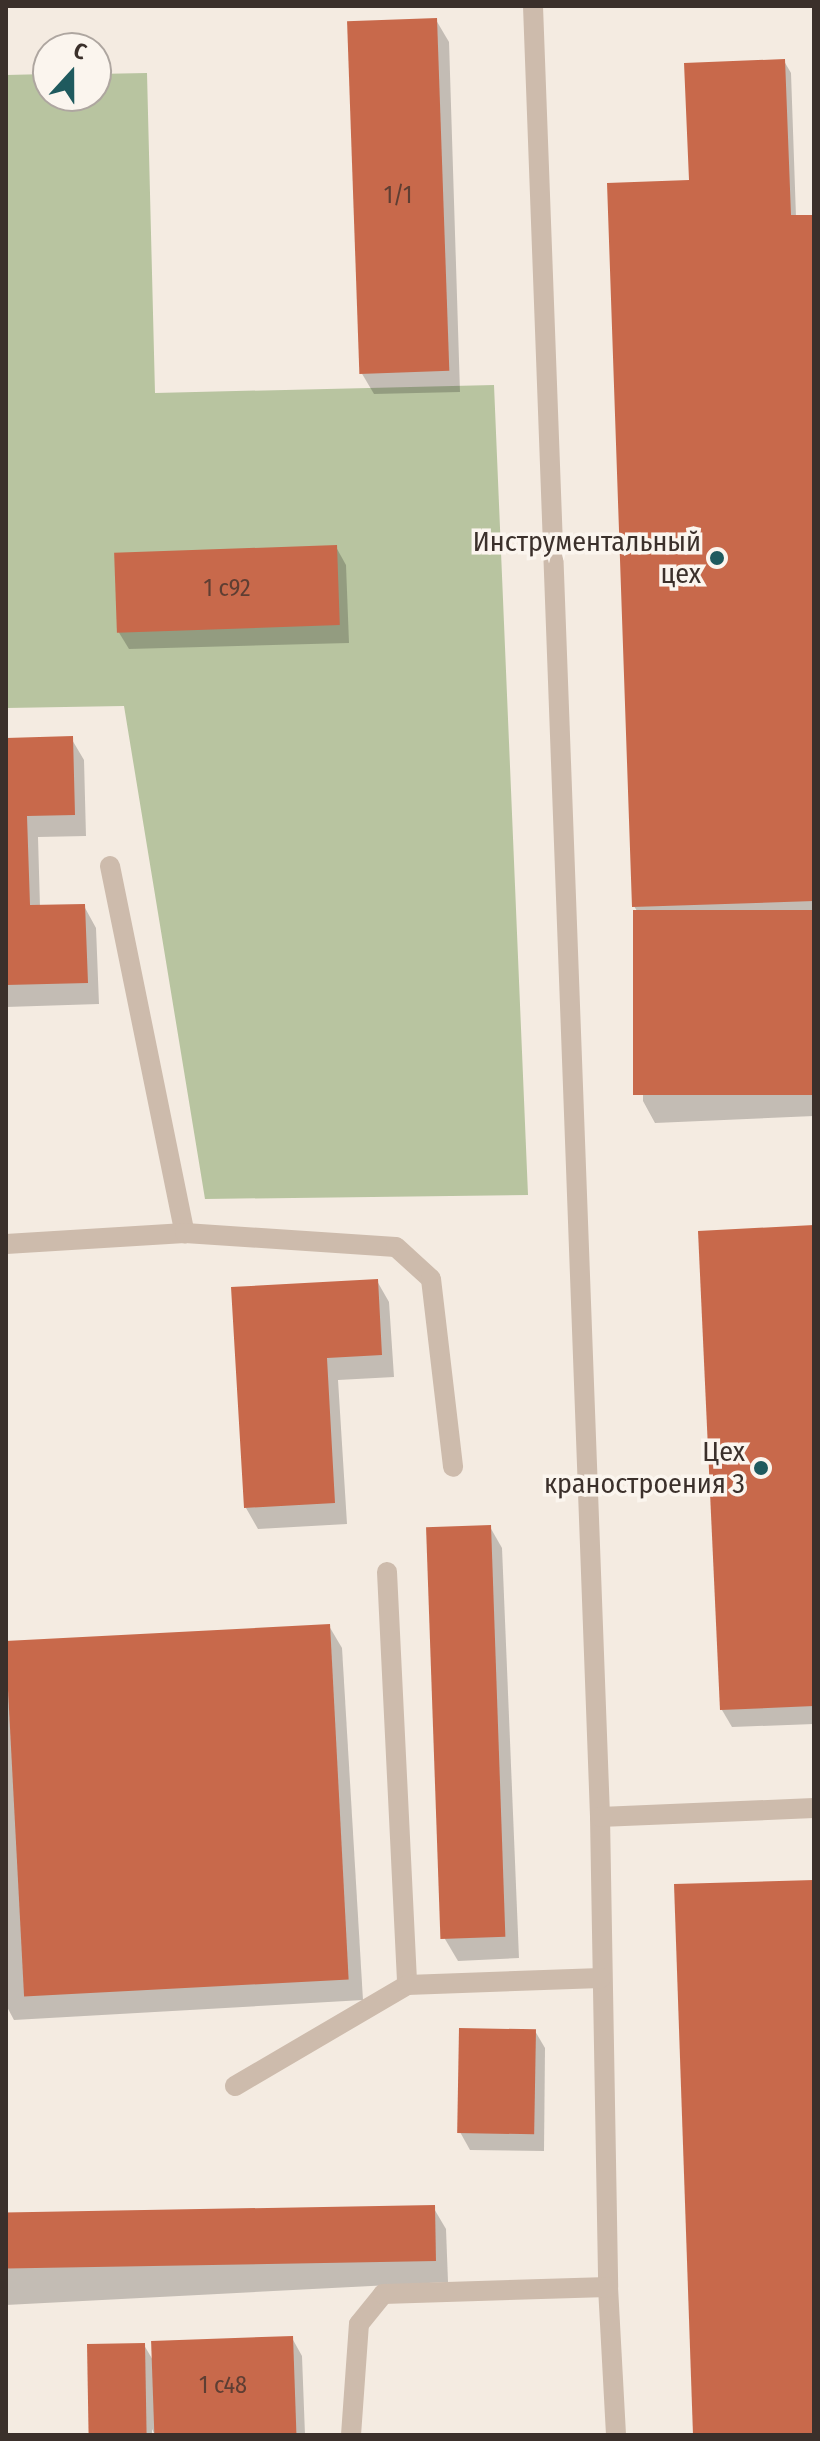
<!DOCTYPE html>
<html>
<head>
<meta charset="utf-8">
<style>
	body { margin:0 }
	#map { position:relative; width:820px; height:2441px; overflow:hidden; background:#f4ebe1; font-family:"Fira Sans Condensed",sans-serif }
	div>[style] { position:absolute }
	.green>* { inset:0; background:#b8c4a0 }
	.shadow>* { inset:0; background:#0003 }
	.building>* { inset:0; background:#c8694b; transform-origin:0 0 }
	.minor>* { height:20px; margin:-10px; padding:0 10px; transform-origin:10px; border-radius:10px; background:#cdbbac }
	.dots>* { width:22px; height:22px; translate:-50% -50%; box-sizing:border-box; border:4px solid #fbf5ee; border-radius:50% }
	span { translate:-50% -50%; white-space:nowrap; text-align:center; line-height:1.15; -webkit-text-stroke:7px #fbf5ee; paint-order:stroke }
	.number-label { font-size:24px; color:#5e3e33 }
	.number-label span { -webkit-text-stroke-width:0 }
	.poi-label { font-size:28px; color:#3b302b }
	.right { translate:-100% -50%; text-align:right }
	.frame { position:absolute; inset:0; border:8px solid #3b302b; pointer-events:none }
	.north { position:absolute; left:32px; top:32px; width:80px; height:80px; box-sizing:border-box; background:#fbf5ee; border:2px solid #aea6a0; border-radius:50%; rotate:21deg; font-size:22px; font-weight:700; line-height:32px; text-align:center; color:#3b302b }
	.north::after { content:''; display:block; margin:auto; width:28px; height:36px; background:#1f5a5e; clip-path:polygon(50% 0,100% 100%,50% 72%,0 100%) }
</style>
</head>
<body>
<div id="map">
	<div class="green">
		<div style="clip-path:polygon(147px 73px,155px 393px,494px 385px,528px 1195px,205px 1199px,124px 706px,6px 708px,6px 75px,48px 74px,48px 96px,96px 96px,96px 74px)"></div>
	</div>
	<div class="shadow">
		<div style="clip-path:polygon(436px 20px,449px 42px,460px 392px,374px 394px,361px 372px)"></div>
		<div style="clip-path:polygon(784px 61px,791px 73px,796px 217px,814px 217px,814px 1116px,655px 1123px,643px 1101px,643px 921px,634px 906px,691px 182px)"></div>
		<div style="clip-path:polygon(336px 547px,346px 565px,349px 643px,129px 649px,118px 631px)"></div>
		<div style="clip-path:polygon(71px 738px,84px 760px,86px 836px,38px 837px,40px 907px,84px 906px,96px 928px,99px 1004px,6px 1007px,6px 740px)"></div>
		<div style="clip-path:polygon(814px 1227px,814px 1724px,732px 1727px,722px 1710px)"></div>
		<div style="clip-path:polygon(377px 1281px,389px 1302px,394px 1377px,338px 1380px,347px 1524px,258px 1529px,246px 1508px,233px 1289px)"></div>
		<div style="clip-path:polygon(490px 1527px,502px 1548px,519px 1958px,458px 1961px,445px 1939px)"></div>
		<div style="clip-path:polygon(329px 1626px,342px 1648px,363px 2000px,14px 2020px,6px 2005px,6px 1645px)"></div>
		<div style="clip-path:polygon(535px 2031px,545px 2048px,544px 2151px,470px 2150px,460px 2132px)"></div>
		<div style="clip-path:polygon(433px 2207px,446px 2229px,448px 2282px,6px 2305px,6px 2228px)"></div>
		<div style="clip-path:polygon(292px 2338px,302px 2356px,305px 2435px,155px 2435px,152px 2429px,152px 2435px,90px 2435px,89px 2346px,144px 2345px,154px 2362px)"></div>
	</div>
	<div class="building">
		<div style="left:437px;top:18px;width:353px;height:90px;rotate:88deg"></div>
		<div style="clip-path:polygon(785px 59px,791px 215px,814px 215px,814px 901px,632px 907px,607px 183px,689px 180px,684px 63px)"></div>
		<div style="left:337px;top:545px;width:80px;height:223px;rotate:88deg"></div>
		<div style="clip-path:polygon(73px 736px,75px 815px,27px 816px,30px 905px,85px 904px,88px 983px,6px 985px,6px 738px)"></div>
		<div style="left:814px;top:910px;width:185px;height:181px;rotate:90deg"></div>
		<div style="clip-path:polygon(814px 1225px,814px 1706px,720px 1710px,698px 1231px)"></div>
		<div style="clip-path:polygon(378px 1279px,382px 1355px,327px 1358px,335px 1503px,244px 1508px,231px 1287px)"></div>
		<div style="left:491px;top:1525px;width:412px;height:65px;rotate:88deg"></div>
		<div style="left:330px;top:1624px;width:356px;height:325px;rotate:87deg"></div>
		<div style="clip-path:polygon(814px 1880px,814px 2435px,693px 2435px,674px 1884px)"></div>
		<div style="left:459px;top:2028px;width:77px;height:105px;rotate:1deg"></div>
		<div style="left:435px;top:2205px;width:56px;height:430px;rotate:89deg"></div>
		<div style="left:293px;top:2336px;width:99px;height:142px;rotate:88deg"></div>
		<div style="left:145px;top:2343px;width:91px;height:58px;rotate:89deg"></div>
	</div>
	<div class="minor">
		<div style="left:533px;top:6px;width:1812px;rotate:87.88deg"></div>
		<div style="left:600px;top:1817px;width:470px;rotate:89deg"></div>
		<div style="left:608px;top:2287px;width:148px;rotate:86.9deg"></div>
		<div style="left:110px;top:866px;width:375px;rotate:78.5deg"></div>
		<div style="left:6px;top:1244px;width:179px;rotate:-3.5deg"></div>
		<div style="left:185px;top:1233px;width:211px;rotate:3.8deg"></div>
		<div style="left:396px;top:1247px;width:47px;rotate:42.4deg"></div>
		<div style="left:431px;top:1279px;width:189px;rotate:83.3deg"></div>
		<div style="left:387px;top:1572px;width:413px;rotate:87.2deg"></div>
		<div style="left:600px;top:1817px;width:214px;rotate:-2.4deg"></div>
		<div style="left:235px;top:2086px;width:199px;rotate:-30.4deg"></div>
		<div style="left:407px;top:1985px;width:194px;rotate:-2.1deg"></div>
		<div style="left:351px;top:2435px;width:111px;rotate:-85.9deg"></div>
		<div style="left:359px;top:2324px;width:38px;rotate:-51deg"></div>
		<div style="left:383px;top:2294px;width:225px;rotate:-1.8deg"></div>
	</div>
	<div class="dots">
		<div style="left:717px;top:558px;background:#1f5a5e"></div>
		<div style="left:761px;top:1468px;background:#1f5a5e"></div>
	</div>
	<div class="number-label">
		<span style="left:398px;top:196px">1/1</span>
		<span style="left:227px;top:589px">1 с92</span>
		<span style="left:223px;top:2386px">1 с48</span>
	</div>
	<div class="poi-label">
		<span class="right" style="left:701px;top:558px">Инструментальный<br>цех</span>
		<span class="right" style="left:745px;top:1468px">Цех<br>краностроения 3</span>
	</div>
	<div class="frame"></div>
	<div class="north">С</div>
</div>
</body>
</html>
